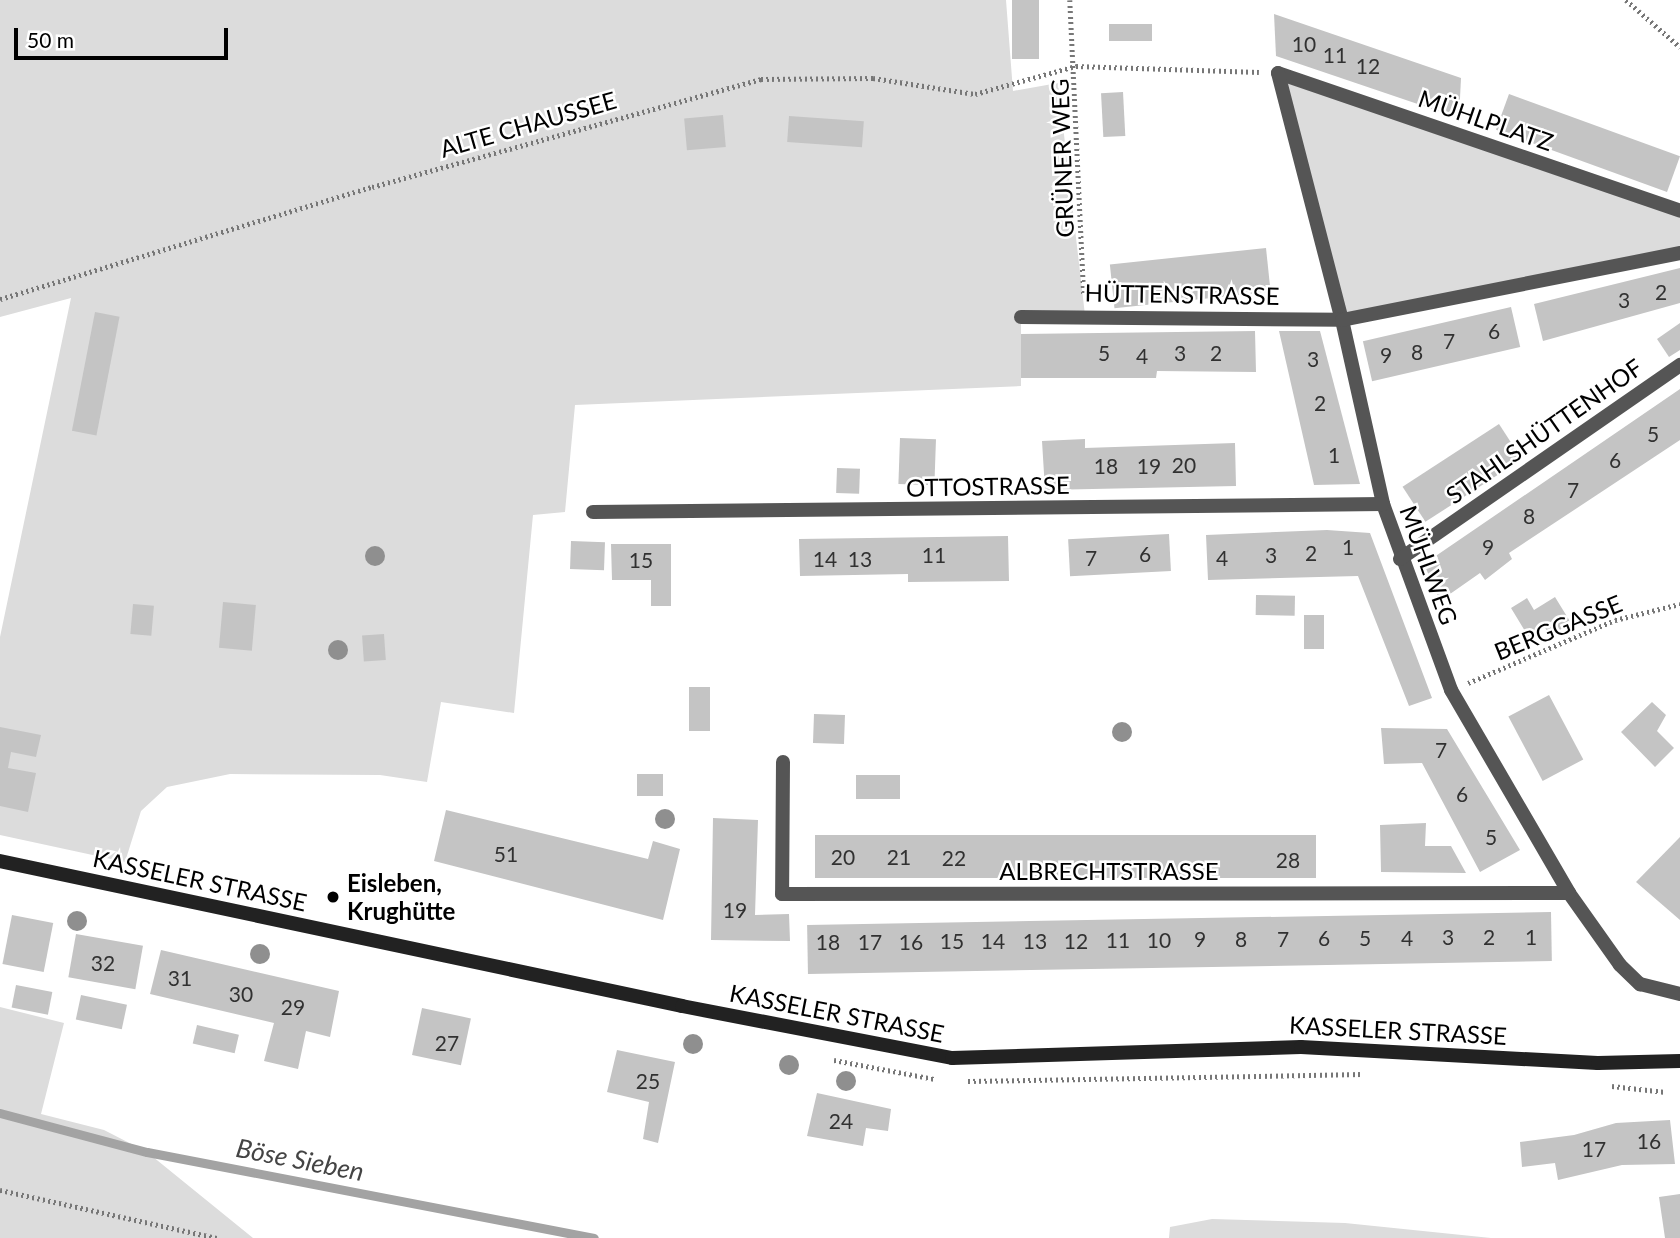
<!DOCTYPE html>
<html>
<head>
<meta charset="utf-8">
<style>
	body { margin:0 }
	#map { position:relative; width:1680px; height:1238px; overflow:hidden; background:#fff; font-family:Lato,sans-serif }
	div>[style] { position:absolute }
	.green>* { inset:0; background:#dcdcdc }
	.stream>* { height:9px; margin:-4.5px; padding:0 4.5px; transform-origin:4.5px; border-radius:4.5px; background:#a3a3a3 }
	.building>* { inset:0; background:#c4c4c4; transform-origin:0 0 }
	.path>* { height:4.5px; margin-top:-2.25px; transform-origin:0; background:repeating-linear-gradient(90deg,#777 0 2px,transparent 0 5.5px) }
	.lane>* { height:14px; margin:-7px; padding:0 7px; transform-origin:7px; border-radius:7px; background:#555 }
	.street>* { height:14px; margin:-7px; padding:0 7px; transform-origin:7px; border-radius:7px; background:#555 }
	.secondary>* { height:14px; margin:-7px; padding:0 7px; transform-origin:7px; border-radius:7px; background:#222 }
	.trees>* { width:20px; height:20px; margin:-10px; border-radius:50%; background:#8f8f8f }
	.dots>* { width:19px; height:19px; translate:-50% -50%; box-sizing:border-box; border:4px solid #fff; border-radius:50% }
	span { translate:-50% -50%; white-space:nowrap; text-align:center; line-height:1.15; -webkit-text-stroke:5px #fff; paint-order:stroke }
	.number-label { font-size:21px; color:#313131 }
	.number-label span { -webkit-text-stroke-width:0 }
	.street-label { font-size:24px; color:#000 }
	.poi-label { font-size:24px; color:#000; font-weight:700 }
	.left { translate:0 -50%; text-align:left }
	.water-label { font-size:26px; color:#444; font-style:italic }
	.scale { position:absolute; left:14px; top:28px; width:214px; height:32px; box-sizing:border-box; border:4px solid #000; border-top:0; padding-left:9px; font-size:21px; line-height:24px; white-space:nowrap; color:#000; -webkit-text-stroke:5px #fff; paint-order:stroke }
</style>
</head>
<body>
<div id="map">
	<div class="green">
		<div style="clip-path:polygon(0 0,1006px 0,1013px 91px,1058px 83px,1085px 315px,1021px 317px,1021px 386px,575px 405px,565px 512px,533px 515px,514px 713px,441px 702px,427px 782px,380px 775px,230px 774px,167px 787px,141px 811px,125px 862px,0 835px,0 637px,71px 298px,0 317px)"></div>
		<div style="clip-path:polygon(1278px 73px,1680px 211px,1680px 253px,1342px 320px)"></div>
		<div style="clip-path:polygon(0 1007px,64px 1023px,41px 1114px,104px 1130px,147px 1152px,253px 1238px,0 1238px)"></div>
		<div style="clip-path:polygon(1212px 1219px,1345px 1223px,1491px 1238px,1169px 1238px,1170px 1227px)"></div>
	</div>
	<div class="stream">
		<div style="left:0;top:1113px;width:152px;rotate:14.9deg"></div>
		<div style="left:147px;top:1152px;width:455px;rotate:10.9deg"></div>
	</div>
	<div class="building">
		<div style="left:1012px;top:0;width:27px;height:59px"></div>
		<div style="clip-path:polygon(1274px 14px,1461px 78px,1459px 118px,1276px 56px)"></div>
		<div style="left:1109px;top:24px;width:43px;height:17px"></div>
		<div style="left:1123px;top:92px;width:44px;height:22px;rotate:87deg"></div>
		<div style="left:1509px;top:94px;width:182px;height:38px;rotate:20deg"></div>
		<div style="left:723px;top:115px;width:32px;height:39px;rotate:85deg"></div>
		<div style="left:789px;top:116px;width:75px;height:26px;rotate:4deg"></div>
		<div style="left:1266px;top:248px;width:44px;height:157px;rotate:84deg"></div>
		<div style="clip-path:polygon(1680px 268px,1680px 303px,1543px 341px,1534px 304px)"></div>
		<div style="left:1511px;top:307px;width:41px;height:152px;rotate:77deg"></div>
		<div style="left:95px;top:312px;width:25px;height:121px;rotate:11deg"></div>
		<div style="clip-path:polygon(1680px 323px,1680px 350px,1669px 357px,1657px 339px)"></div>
		<div style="clip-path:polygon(1255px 331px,1256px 372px,1157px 371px,1156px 378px,1021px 378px,1021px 334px)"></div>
		<div style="clip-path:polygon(1279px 331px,1320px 331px,1360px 484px,1314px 485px)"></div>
		<div style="clip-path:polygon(1680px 389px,1680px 440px,1509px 553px,1512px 559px,1485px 580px,1480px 573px,1440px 601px,1424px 564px)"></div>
		<div style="left:1499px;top:424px;width:42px;height:115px;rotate:57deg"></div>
		<div style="left:900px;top:438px;width:36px;height:46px;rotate:2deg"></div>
		<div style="clip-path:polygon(1085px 439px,1085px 448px,1235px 443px,1236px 486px,1045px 490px,1042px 441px)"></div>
		<div style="left:837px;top:468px;width:23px;height:25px;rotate:2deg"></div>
		<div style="clip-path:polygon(1327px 530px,1370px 533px,1432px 698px,1409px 706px,1358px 576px,1208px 580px,1206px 535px)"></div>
		<div style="left:1169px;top:534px;width:37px;height:101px;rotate:87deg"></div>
		<div style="clip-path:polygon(1008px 536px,1009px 581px,908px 582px,908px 574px,800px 576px,799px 539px)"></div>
		<div style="left:571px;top:541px;width:34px;height:28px;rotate:2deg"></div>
		<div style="clip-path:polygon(611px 544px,671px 544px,671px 606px,651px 606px,651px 580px,612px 580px)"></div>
		<div style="left:1256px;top:595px;width:39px;height:20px;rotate:1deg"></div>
		<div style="clip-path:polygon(1555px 597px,1571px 623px,1550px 636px,1544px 626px,1528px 636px,1511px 608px,1527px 598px,1534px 610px)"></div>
		<div style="left:223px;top:602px;width:33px;height:46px;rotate:5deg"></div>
		<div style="left:133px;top:604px;width:21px;height:30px;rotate:5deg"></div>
		<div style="left:1304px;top:615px;width:20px;height:34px"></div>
		<div style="left:384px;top:634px;width:26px;height:22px;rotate:86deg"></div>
		<div style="left:689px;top:687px;width:21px;height:44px"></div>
		<div style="left:1549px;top:695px;width:73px;height:46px;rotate:62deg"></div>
		<div style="clip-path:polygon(1652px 702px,1666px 715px,1657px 731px,1674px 748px,1655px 767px,1621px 732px)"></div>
		<div style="left:814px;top:714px;width:31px;height:29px;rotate:2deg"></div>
		<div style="clip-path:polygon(0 727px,41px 735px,36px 757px,11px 752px,8px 768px,36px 773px,28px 812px,0 806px)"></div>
		<div style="clip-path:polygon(1381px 728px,1447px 729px,1520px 850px,1480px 872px,1422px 763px,1384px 764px)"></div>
		<div style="left:663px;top:774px;width:22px;height:26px;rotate:90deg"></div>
		<div style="left:856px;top:775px;width:44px;height:24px"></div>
		<div style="clip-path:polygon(446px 810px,648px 859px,653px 841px,680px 849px,663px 920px,434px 861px)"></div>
		<div style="clip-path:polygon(713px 818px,758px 820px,755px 915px,789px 914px,790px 941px,711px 940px)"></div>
		<div style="clip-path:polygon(1426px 823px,1425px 846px,1451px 846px,1466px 873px,1381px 872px,1380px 825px)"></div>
		<div style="left:815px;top:835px;width:501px;height:43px"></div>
		<div style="clip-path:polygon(1680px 837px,1680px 920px,1636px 882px)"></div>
		<div style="left:1551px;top:912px;width:49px;height:744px;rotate:89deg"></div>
		<div style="left:12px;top:915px;width:42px;height:50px;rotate:11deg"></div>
		<div style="left:76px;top:934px;width:68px;height:44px;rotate:10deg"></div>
		<div style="clip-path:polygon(161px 950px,339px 991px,330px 1037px,306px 1031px,298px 1069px,264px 1061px,274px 1023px,150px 994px)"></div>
		<div style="left:16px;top:985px;width:37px;height:23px;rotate:11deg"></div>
		<div style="left:81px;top:995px;width:47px;height:25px;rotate:12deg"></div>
		<div style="left:422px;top:1008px;width:50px;height:48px;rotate:12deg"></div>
		<div style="left:197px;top:1025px;width:43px;height:19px;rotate:13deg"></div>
		<div style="clip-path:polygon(617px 1050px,675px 1062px,658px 1143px,643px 1139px,649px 1102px,607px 1092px)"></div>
		<div style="clip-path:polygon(817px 1093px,891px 1109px,888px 1131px,866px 1128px,863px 1146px,807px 1136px)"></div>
		<div style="clip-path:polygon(1670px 1120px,1675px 1164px,1622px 1165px,1558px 1180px,1555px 1163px,1522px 1167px,1520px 1142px,1574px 1135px,1616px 1123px)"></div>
		<div style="clip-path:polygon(1680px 1194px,1680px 1238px,1665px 1238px,1659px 1197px)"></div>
	</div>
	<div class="path">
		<div style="left:1070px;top:0;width:296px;rotate:87.3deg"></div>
		<div style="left:1626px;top:0;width:72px;rotate:41deg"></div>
		<div style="left:0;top:299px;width:388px;rotate:-16.8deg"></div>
		<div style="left:372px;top:187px;width:404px;rotate:-15.5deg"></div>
		<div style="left:761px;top:79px;width:112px;rotate:-0.5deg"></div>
		<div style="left:873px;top:78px;width:103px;rotate:8.9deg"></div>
		<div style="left:975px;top:94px;width:105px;rotate:-15.5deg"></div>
		<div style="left:1076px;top:66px;width:183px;rotate:1.9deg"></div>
		<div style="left:1468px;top:683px;width:160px;rotate:-23.2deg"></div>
		<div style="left:1615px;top:620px;width:67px;rotate:-13.8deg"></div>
		<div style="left:834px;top:1060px;width:103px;rotate:10.7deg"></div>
		<div style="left:968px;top:1081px;width:394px;rotate:-1deg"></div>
		<div style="left:1612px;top:1086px;width:54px;rotate:6.3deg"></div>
		<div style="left:0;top:1190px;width:222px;rotate:12.5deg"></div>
	</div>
	<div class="lane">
		<div style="left:1278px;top:73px;width:425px;rotate:18.9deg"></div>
	</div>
	<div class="street">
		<div style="left:1278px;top:73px;width:255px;rotate:75.5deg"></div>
		<div style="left:1342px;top:320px;width:189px;rotate:77.4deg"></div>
		<div style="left:1383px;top:504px;width:198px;rotate:69.9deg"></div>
		<div style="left:1451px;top:690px;width:235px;rotate:59.8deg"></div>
		<div style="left:1569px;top:893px;width:88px;rotate:54.7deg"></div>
		<div style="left:1620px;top:965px;width:28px;rotate:44deg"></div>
		<div style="left:1640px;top:984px;width:41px;rotate:14deg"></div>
		<div style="left:1021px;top:317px;width:321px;rotate:0.5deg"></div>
		<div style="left:1342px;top:320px;width:345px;rotate:-11.2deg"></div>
		<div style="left:593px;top:512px;width:790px;rotate:-0.58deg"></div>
		<div style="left:1400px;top:559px;width:341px;rotate:-34.7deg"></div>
		<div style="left:783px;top:762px;width:132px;rotate:90.4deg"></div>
		<div style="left:782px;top:894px;width:787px;rotate:-0.07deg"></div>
	</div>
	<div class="secondary">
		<div style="left:0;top:861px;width:697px;rotate:12deg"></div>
		<div style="left:682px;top:1006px;width:275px;rotate:10.9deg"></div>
		<div style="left:952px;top:1058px;width:349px;rotate:-1.8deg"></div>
		<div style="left:1301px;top:1047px;width:297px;rotate:3.1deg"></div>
		<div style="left:1598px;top:1063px;width:82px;rotate:-1.4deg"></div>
	</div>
	<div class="trees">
		<div style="left:375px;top:556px"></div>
		<div style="left:338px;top:650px"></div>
		<div style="left:1122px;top:732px"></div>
		<div style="left:665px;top:819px"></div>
		<div style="left:77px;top:921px"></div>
		<div style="left:260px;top:954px"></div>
		<div style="left:693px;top:1044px"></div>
		<div style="left:789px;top:1065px"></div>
		<div style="left:846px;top:1081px"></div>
	</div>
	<div class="dots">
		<div style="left:333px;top:897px;background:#000"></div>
	</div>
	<div class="number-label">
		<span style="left:1304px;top:44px">10</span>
		<span style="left:1335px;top:55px">11</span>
		<span style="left:1368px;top:66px">12</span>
		<span style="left:1661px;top:292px">2</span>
		<span style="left:1624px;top:300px">3</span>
		<span style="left:1494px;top:331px">6</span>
		<span style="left:1449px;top:341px">7</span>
		<span style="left:1417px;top:352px">8</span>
		<span style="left:1104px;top:353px">5</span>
		<span style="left:1180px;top:353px">3</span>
		<span style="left:1216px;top:353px">2</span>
		<span style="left:1386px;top:355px">9</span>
		<span style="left:1142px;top:356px">4</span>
		<span style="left:1313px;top:359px">3</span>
		<span style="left:1320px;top:403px">2</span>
		<span style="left:1653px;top:434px">5</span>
		<span style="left:1334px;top:455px">1</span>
		<span style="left:1615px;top:460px">6</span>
		<span style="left:1184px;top:465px">20</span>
		<span style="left:1106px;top:466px">18</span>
		<span style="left:1149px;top:466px">19</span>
		<span style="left:1573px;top:490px">7</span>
		<span style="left:1529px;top:516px">8</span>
		<span style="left:1348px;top:547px">1</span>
		<span style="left:1488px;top:547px">9</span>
		<span style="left:1311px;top:553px">2</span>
		<span style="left:1145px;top:554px">6</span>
		<span style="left:934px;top:555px">11</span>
		<span style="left:1271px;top:555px">3</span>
		<span style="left:1091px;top:558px">7</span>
		<span style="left:1222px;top:558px">4</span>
		<span style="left:825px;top:559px">14</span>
		<span style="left:860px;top:559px">13</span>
		<span style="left:641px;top:560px">15</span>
		<span style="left:1441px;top:750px">7</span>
		<span style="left:1462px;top:794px">6</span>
		<span style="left:1491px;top:837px">5</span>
		<span style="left:506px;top:854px">51</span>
		<span style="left:843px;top:857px">20</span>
		<span style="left:899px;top:857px">21</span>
		<span style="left:954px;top:858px">22</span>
		<span style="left:1288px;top:860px">28</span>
		<span style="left:735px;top:910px">19</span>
		<span style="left:1448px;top:937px">3</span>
		<span style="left:1489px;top:937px">2</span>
		<span style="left:1531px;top:937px">1</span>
		<span style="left:1324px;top:938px">6</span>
		<span style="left:1365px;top:938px">5</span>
		<span style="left:1407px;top:938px">4</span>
		<span style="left:1200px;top:939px">9</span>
		<span style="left:1241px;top:939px">8</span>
		<span style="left:1283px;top:939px">7</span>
		<span style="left:1118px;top:940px">11</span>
		<span style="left:1159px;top:940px">10</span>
		<span style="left:952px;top:941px">15</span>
		<span style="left:993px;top:941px">14</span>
		<span style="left:1035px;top:941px">13</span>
		<span style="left:1076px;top:941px">12</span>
		<span style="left:828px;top:942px">18</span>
		<span style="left:870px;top:942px">17</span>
		<span style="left:911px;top:942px">16</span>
		<span style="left:103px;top:963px">32</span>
		<span style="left:180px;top:978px">31</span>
		<span style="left:241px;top:994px">30</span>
		<span style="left:293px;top:1007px">29</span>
		<span style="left:447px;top:1043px">27</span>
		<span style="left:648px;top:1081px">25</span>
		<span style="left:841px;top:1121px">24</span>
		<span style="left:1649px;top:1141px">16</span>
		<span style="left:1594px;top:1149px">17</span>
	</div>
	<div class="street-label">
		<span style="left:1486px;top:120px;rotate:19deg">MÜHLPLATZ</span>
		<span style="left:528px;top:124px;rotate:-16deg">ALTE CHAUSSEE</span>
		<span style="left:1062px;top:158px;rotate:-92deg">GRÜNER WEG</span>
		<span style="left:1182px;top:294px;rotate:1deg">HÜTTENSTRASSE</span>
		<span style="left:1544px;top:431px;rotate:-35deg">STAHLSHÜTTENHOF</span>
		<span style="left:988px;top:486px;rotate:-1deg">OTTOSTRASSE</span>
		<span style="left:1429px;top:565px;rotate:70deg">MÜHLWEG</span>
		<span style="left:1558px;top:627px;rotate:-22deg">BERGGASSE</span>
		<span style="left:1109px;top:871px">ALBRECHTSTRASSE</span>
		<span style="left:200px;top:880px;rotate:12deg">KASSELER STRASSE</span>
		<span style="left:837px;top:1013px;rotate:11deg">KASSELER STRASSE</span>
		<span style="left:1398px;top:1030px;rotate:3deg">KASSELER STRASSE</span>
	</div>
	<div class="poi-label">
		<span class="left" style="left:347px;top:897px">Eisleben,<br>Krughütte</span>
	</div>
	<div class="water-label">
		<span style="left:300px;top:1160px;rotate:11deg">Böse Sieben</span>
	</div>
	<div class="scale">50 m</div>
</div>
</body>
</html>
